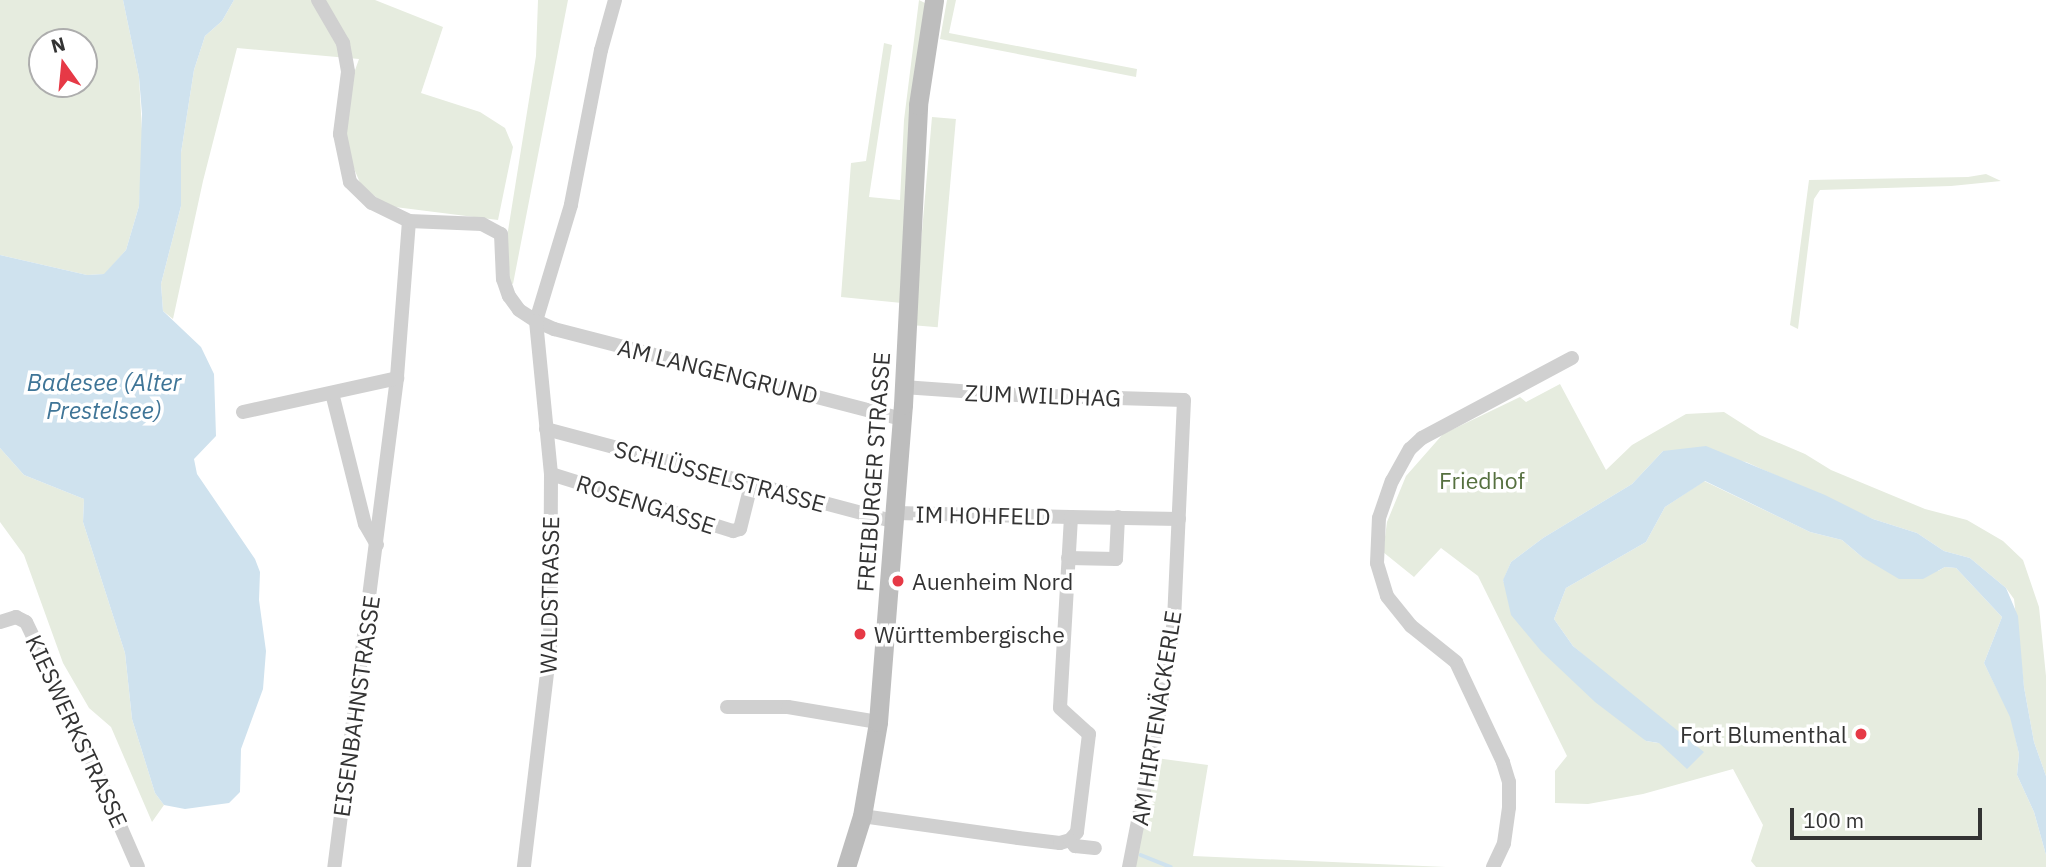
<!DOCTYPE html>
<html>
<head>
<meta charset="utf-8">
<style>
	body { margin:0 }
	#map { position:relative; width:2046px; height:867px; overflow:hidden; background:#fff; font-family:"IBM Plex Sans",sans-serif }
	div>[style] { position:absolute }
	.green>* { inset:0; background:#e6ecdf; transform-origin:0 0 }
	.water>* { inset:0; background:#cfe2ee }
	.stream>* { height:3.5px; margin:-1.75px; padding:0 1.75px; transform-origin:1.75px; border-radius:1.75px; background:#cfe2ee }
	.street>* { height:14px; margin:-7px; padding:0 7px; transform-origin:7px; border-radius:7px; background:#d0d0d0 }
	.secondary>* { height:19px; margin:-9.5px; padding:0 9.5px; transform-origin:9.5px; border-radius:9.5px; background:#bdbdbd }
	.dots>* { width:19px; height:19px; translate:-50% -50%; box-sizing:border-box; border:4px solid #fff; border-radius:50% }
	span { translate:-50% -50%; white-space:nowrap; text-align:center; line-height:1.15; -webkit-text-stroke:7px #fff; paint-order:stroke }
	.street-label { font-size:23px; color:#333 }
	.park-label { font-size:23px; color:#56703f }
	.poi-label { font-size:23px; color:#333 }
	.left { translate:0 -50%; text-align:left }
	.right { translate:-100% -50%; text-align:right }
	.water-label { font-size:24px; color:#3f7597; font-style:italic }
	.north { position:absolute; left:28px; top:28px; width:70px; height:70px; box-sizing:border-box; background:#fff; border:2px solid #adadad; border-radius:50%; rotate:345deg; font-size:19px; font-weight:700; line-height:28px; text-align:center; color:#333 }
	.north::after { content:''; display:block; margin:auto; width:24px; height:32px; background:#e63946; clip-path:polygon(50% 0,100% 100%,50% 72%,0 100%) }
	.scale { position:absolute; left:1790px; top:808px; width:192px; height:32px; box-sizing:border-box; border:4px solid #333; border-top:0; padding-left:9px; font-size:21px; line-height:24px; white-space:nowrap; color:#333; -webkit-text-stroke:5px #fff; paint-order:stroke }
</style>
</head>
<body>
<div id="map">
	<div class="green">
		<div style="clip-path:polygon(evenodd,0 0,123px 0,139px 77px,143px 149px,139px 206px,126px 250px,105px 274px,87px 275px,0 255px,0 0,42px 42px,84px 42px,84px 84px,42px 84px,42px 42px)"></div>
		<div style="clip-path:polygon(234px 0,375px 0,443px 27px,421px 93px,480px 112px,505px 128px,513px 147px,498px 220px,387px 206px,361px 185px,349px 157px,345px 124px,349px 87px,359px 59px,237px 48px,203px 181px,173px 319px,163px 311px,161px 284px,181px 206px,181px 153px,194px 70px,205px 36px,222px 21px)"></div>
		<div style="clip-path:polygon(538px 0,568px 0,513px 284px,510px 283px,507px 237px,536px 56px)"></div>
		<div style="clip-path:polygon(919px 0,925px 3px,902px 303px,841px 297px,851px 163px,866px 161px,884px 43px,892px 45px,869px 197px,900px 200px,904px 120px)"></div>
		<div style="clip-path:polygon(947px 0,956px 0,949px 33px,1137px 69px,1136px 77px,940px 39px)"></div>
		<div style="left:932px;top:117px;width:24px;height:209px;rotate:5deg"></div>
		<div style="clip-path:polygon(1986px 174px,2001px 181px,1951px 186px,1820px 190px,1814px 199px,1798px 329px,1790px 325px,1809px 180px,1968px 177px)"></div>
		<div style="clip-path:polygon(1560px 384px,1606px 470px,1632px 445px,1686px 414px,1724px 412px,1760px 435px,1805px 454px,1831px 470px,1925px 509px,1967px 520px,2003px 541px,2023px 560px,2039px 607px,2046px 676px,2046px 776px,2034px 742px,2024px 687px,2014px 599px,2006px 588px,1970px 558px,1944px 551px,1917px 533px,1873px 519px,1746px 462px,1663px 451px,1632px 484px,1543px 538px,1511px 562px,1503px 581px,1646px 741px,1658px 743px,1621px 687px,1573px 646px,1554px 619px,1566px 588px,1646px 542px,1665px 507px,1704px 481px,1810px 532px,1842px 540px,1862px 557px,1938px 571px,1945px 567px,1956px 568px,2002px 617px,1984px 663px,2011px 717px,2019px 754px,2017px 775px,2034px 812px,2046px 855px,2046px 867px,1756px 867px,1751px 861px,1763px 825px,1733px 769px,1643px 794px,1588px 804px,1555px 803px,1555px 771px,1567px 756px,1478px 576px,1441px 548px,1414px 577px,1383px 552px,1387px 522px,1406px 476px,1443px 434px,1520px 397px,1526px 402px)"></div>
		<div style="clip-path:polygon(0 448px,24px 475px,84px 499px,83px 522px,125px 653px,132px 719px,155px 793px,164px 805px,152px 822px,111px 727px,89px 708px,63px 663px,24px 555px,0 522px)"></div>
		<div style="clip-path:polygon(1156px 758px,1208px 765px,1193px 856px,1446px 867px,1135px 867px)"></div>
	</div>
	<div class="water">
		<div style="clip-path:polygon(123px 0,234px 0,222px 21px,205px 36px,194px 70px,181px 153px,181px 206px,161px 284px,163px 311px,201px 347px,214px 374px,216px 436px,194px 459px,197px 474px,255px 559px,260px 572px,259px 600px,266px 651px,263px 689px,241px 749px,240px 792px,229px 803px,185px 809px,164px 805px,155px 793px,132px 719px,125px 653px,83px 522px,84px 499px,24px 475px,0 448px,0 255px,87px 275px,104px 274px,126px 250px,139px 206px,142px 114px,139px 77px)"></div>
		<div style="clip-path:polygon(1706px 446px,1825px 495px,1873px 519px,1917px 533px,1944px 551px,1970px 558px,2006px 588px,2018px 616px,2024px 687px,2034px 742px,2046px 776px,2046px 855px,2034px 812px,2017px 775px,2019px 754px,2010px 717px,1984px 663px,2002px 617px,1956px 568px,1945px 567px,1923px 579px,1899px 579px,1862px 557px,1842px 540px,1810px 532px,1705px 481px,1665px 507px,1646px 542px,1566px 588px,1554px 619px,1573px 646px,1704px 752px,1687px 769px,1659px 743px,1646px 741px,1595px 702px,1541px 651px,1511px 615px,1503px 580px,1511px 562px,1543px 538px,1632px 484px,1663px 451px)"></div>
	</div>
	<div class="stream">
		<div style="left:1141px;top:855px;width:32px;rotate:22deg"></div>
	</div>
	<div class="street">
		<div style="left:318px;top:0;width:50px;rotate:59.8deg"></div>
		<div style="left:343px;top:43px;width:29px;rotate:80deg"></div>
		<div style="left:348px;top:72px;width:63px;rotate:97.4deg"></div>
		<div style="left:340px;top:134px;width:49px;rotate:78.2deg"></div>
		<div style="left:350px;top:182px;width:30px;rotate:44deg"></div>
		<div style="left:372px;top:203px;width:41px;rotate:25.9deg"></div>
		<div style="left:409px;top:221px;width:157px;rotate:94.4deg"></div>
		<div style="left:397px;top:378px;width:493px;rotate:97.3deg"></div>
		<div style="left:615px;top:0;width:52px;rotate:105.6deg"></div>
		<div style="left:601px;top:50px;width:158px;rotate:101deg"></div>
		<div style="left:571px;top:205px;width:121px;rotate:106.8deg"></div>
		<div style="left:536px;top:321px;width:20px;rotate:24deg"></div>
		<div style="left:554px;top:329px;width:359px;rotate:14.5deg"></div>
		<div style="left:409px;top:221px;width:73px;rotate:2.4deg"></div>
		<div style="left:482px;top:224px;width:21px;rotate:28deg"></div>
		<div style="left:501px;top:234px;width:45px;rotate:87.5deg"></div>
		<div style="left:503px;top:279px;width:18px;rotate:71deg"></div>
		<div style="left:509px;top:296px;width:17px;rotate:54deg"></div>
		<div style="left:519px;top:310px;width:20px;rotate:33deg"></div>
		<div style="left:536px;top:321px;width:154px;rotate:84.4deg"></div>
		<div style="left:551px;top:474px;width:174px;rotate:90.3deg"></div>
		<div style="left:550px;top:648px;width:221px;rotate:96.8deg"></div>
		<div style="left:903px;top:387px;width:113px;rotate:4deg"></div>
		<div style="left:1016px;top:395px;width:168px;rotate:1.7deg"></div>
		<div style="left:1184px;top:400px;width:220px;rotate:92.6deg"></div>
		<div style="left:1174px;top:620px;width:58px;rotate:98deg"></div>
		<div style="left:1166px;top:677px;width:194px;rotate:101deg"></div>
		<div style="left:332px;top:393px;width:135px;rotate:75.9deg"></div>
		<div style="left:365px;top:524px;width:24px;rotate:60deg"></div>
		<div style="left:243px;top:412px;width:158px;rotate:-12.4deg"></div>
		<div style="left:546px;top:429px;width:361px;rotate:14.9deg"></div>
		<div style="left:551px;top:474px;width:191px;rotate:17.4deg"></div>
		<div style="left:733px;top:531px;width:7px;rotate:-16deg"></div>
		<div style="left:740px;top:529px;width:45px;rotate:-76deg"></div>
		<div style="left:895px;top:513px;width:176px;rotate:1.3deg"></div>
		<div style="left:1071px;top:517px;width:191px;rotate:93.3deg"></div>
		<div style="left:1060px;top:708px;width:39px;rotate:42deg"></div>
		<div style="left:1089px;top:734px;width:99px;rotate:97deg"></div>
		<div style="left:1077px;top:832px;width:11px;rotate:131deg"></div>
		<div style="left:1071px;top:517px;width:108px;rotate:1.1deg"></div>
		<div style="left:1068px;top:558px;width:48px;rotate:1.2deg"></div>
		<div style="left:1116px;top:559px;width:42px;rotate:-87.3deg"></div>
		<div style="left:0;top:622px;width:17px;rotate:-17deg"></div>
		<div style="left:16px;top:617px;width:11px;rotate:27deg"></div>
		<div style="left:26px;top:622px;width:132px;rotate:64.4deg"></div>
		<div style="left:83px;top:741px;width:137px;rotate:66.4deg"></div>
		<div style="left:727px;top:707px;width:61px"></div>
		<div style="left:788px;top:707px;width:91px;rotate:9.5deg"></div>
		<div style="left:862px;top:816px;width:158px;rotate:8deg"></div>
		<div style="left:1018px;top:838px;width:42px;rotate:6.8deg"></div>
		<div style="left:1060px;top:843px;width:10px;rotate:-17deg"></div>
		<div style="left:1070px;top:840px;width:8px;rotate:50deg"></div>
		<div style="left:1075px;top:846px;width:20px;rotate:6deg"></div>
		<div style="left:1493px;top:867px;width:26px;rotate:-65deg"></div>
		<div style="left:1504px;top:843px;width:36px;rotate:-82deg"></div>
		<div style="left:1509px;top:807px;width:25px;rotate:-90deg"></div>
		<div style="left:1509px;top:782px;width:21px;rotate:-107deg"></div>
		<div style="left:1503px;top:762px;width:110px;rotate:-115.2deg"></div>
		<div style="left:1456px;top:662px;width:58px;rotate:-141.3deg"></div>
		<div style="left:1411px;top:626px;width:38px;rotate:-129deg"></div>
		<div style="left:1387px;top:596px;width:34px;rotate:-107deg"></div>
		<div style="left:1377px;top:563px;width:45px;rotate:-87.5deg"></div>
		<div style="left:1379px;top:518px;width:39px;rotate:-71deg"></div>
		<div style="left:1392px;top:481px;width:37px;rotate:-61deg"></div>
		<div style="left:1410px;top:449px;width:16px;rotate:-43deg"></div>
		<div style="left:1422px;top:438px;width:170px;rotate:-28.1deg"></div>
	</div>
	<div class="secondary">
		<div style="left:846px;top:867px;width:53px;rotate:-72.6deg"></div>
		<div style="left:862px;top:816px;width:95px;rotate:-80.3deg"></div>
		<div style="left:878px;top:722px;width:318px;rotate:-85.5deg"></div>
		<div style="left:903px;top:405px;width:300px;rotate:-87.1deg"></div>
		<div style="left:918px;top:105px;width:106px;rotate:-81.3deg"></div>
	</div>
	<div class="dots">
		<div style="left:898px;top:581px;background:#e63946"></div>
		<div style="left:860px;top:634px;background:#e63946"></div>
		<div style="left:1861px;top:734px;background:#e63946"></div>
	</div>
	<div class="street-label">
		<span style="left:718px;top:371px;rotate:14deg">AM LANGENGRUND</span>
		<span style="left:1043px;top:395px;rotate:2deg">ZUM WILDHAG</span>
		<span style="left:873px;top:472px;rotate:-86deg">FREIBURGER STRASSE</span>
		<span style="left:720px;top:476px;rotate:15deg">SCHLÜSSELSTRASSE</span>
		<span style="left:646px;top:504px;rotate:18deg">ROSENGASSE</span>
		<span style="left:983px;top:515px;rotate:1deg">IM HOHFELD</span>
		<span style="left:549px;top:595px;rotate:-89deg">WALDSTRASSE</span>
		<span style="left:356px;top:706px;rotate:-82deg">EISENBAHNSTRASSE</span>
		<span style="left:1156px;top:718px;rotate:-81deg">AM HIRTENÄCKERLE</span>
		<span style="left:77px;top:731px;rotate:65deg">KIESWERKSTRASSE</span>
	</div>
	<div class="park-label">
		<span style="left:1482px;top:480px">Friedhof</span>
	</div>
	<div class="poi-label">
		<span class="left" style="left:912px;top:581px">Auenheim Nord</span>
		<span class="left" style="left:874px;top:634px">Württembergische</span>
		<span class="right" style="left:1847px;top:734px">Fort Blumenthal</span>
	</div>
	<div class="water-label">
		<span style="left:104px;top:397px">Badesee (Alter<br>Prestelsee)</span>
	</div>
	<div class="north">N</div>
	<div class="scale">100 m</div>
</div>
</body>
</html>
